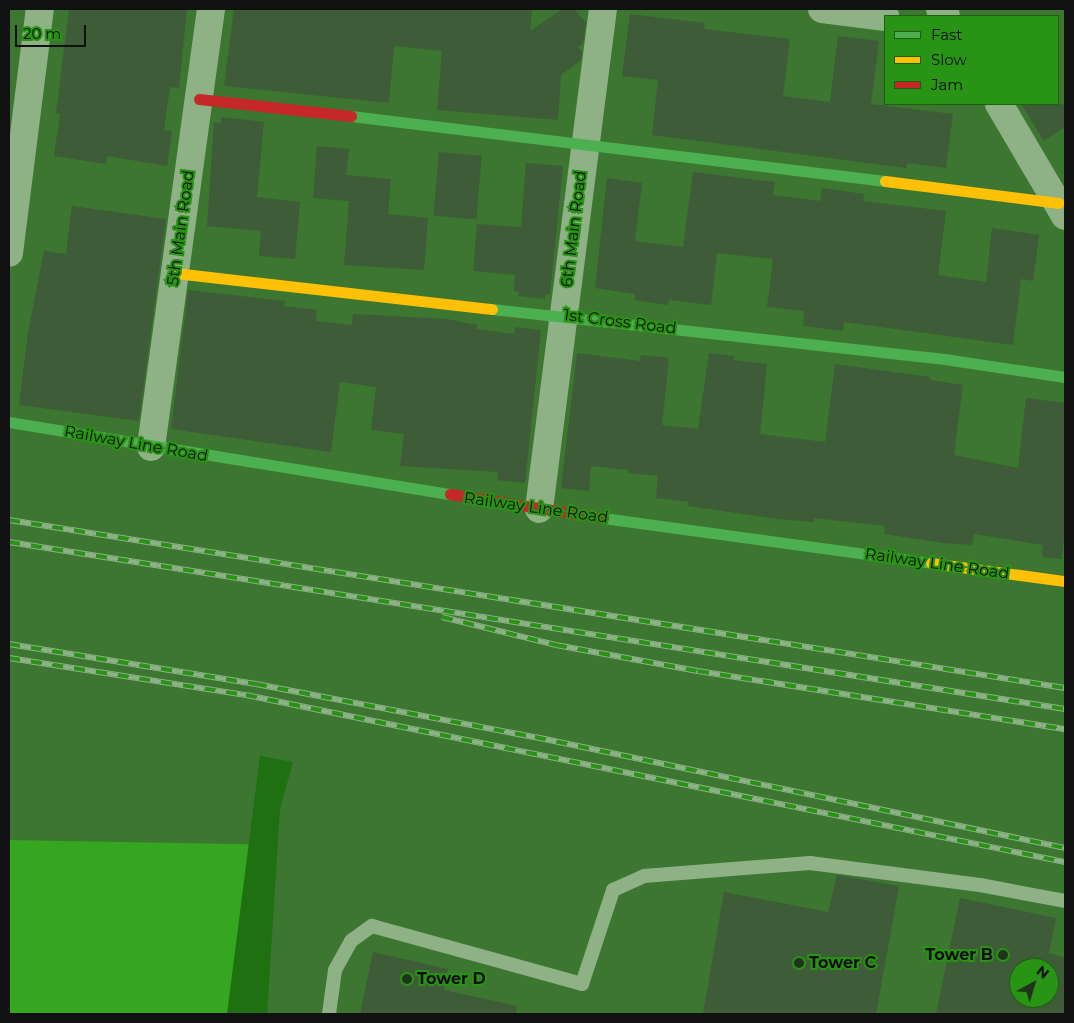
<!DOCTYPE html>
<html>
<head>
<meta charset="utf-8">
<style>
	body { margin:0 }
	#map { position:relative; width:1074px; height:1023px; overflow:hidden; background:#3c7631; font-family:Montserrat,sans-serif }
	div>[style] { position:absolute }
	.green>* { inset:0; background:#35a61f; transform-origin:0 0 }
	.water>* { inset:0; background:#1e7010 }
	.building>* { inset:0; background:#3d5c37; transform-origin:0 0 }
	.lane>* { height:14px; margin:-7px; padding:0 7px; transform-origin:7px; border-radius:7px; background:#8eb286 }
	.street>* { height:28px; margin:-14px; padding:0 14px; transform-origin:14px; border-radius:14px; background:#8eb286 }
	.fast>* { height:11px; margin:-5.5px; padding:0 5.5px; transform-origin:5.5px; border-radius:5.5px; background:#4caf50 }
	.slow>* { height:11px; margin:-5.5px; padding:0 5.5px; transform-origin:5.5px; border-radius:5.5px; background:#ffc107 }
	.jam>* { height:11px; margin:-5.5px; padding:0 5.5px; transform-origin:5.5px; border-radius:5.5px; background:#c62828 }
	.rail>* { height:5.5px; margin-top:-2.75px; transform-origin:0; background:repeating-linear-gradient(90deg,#289314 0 11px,#8eb288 0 22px); box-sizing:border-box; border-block:1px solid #8eb288 }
	.dots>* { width:14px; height:14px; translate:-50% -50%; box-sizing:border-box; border:2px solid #289314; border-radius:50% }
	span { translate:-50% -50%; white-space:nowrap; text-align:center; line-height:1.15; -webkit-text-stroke:4px #289314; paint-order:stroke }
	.street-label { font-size:16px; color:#111 }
	.poi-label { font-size:16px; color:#111; font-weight:700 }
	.right { translate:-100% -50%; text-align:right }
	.left { translate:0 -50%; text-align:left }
	.frame { position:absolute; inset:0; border:10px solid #111; pointer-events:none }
	.legend { position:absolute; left:884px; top:15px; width:175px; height:90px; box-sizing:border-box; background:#289314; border:1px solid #1f5f13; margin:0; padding:6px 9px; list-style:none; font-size:15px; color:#111 }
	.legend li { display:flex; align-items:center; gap:10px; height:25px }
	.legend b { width:25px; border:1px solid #1f5f13 }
	.north { position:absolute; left:1009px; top:958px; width:50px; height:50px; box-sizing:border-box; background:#289314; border:1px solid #1f5f13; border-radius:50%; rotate:39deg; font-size:14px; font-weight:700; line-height:20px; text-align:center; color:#111 }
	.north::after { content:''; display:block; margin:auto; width:18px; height:22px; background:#20341c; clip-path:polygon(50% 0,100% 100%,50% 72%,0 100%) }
	.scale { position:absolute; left:15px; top:25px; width:71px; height:22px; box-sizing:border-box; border:2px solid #111; border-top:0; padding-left:6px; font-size:15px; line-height:18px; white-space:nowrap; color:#111; -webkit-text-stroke:4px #289314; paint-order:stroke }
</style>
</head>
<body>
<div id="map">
	<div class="green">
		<div style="left:9px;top:840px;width:240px;height:174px;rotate:1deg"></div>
	</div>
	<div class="water">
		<div style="clip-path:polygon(260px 756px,293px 762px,280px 809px,267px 1014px,227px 1014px)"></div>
	</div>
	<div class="building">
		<div style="clip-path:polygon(69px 9px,187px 9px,179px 88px,170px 87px,164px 130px,172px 131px,167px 166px,107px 156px,106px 164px,54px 156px,60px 114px,56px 113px)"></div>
		<div style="clip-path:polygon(234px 9px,532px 9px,530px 31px,562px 9px,574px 9px,586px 23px,583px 43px,578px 47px,582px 52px,581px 60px,561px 75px,558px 120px,437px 110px,442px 51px,394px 46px,389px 103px,224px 86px)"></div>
		<div style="clip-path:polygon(630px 14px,705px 23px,704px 29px,790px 39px,783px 96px,830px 102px,838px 36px,879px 41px,871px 104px,953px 114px,946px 168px,907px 163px,906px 168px,652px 135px,658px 80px,622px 76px)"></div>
		<div style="clip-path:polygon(1021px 104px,1065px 104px,1065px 127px,1044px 141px)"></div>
		<div style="clip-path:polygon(221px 117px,264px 122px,257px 197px,300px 202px,295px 259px,259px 256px,261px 231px,207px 226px,214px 122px,221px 123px)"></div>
		<div style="clip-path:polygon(317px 146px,349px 149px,346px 175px,391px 179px,388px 214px,428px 218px,424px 270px,344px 265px,349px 201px,313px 198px)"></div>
		<div style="left:439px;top:152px;width:43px;height:64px;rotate:5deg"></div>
		<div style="clip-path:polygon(526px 163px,563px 166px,550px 295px,545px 294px,545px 299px,518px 296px,519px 292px,514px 291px,515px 275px,473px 271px,477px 224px,521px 227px)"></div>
		<div style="clip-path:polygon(693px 172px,775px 182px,773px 195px,820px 201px,822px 188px,864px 194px,863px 201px,946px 211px,938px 275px,986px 282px,992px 228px,1039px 235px,1033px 281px,1021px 279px,1013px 345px,844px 322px,843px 331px,803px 326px,804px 311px,767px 307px,773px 259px,717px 253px,711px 305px,669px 300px,668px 305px,634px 300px,635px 294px,595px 288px,607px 178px,642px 183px,635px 241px,683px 247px)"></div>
		<div style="clip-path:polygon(72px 206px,166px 219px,139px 421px,19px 405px,28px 333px,44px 251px,66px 254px)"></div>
		<div style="clip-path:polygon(188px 290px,285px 301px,284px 306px,317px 310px,316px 321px,352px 325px,353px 314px,447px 319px,477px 325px,477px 329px,514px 334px,515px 327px,541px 330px,525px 483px,497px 480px,498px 472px,400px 466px,404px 434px,371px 430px,376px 387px,340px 382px,331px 452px,171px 429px)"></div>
		<div style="clip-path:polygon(577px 353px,640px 361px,641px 355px,669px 358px,662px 425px,698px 429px,709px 353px,734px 356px,734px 360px,767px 364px,760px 434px,825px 442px,835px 364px,930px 377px,930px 380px,963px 385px,954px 455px,1018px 468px,1026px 398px,1065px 403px,1065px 523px,1062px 559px,1042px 557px,1043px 545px,974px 534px,972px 545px,943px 543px,884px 534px,885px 526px,814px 518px,814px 522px,778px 519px,688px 506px,689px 502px,656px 498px,658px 476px,628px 473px,628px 470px,591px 466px,589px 491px,561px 488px)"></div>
		<div style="clip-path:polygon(837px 875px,899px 886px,876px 1014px,703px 1014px,724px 892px,828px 912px)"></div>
		<div style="clip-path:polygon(evenodd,960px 898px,1056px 918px,1049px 953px,1065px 958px,1065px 1014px,936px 1014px,960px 898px,1019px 968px,1049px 968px,1049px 998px,1019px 998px,1019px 968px)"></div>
		<div style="clip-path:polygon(373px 952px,448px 969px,444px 990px,517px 1006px,516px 1014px,360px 1014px)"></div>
	</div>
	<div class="lane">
		<div style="left:329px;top:1014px;width:44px;rotate:-82.2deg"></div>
		<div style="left:335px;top:970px;width:33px;rotate:-61deg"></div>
		<div style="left:351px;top:941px;width:26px;rotate:-36deg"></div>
		<div style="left:372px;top:926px;width:218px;rotate:15.4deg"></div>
		<div style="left:582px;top:984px;width:99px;rotate:-71.7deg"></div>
		<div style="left:613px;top:890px;width:34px;rotate:-24deg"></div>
		<div style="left:644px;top:876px;width:167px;rotate:-4.5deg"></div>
		<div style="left:810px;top:863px;width:171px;rotate:7.4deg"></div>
		<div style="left:980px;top:885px;width:86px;rotate:10.7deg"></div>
	</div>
	<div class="street">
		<div style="left:822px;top:9px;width:64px;rotate:7.2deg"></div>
		<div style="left:940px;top:9px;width:9px;rotate:49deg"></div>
		<div style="left:999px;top:104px;width:130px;rotate:59.5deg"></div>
		<div style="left:9px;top:253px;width:246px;rotate:-82.8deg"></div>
		<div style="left:151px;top:447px;width:442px;rotate:-82.2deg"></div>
		<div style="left:539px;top:509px;width:504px;rotate:-82.71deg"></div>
	</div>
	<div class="fast">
		<div style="left:351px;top:116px;width:538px;rotate:6.94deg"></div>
		<div style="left:492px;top:309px;width:462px;rotate:6.3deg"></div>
		<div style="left:951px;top:360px;width:115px;rotate:8.5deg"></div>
		<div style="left:9px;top:422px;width:447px;rotate:9.3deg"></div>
		<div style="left:603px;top:518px;width:331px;rotate:7.8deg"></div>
	</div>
	<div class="slow">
		<div style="left:885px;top:181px;width:175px;rotate:7.2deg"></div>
		<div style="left:175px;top:273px;width:319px;rotate:6.5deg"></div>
		<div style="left:931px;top:563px;width:135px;rotate:7.7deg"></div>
	</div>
	<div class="jam">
		<div style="left:199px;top:99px;width:153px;rotate:6.4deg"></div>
		<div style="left:450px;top:494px;width:155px;rotate:8.9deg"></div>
	</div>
	<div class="rail">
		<div style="left:9px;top:520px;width:1069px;rotate:9.04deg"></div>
		<div style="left:9px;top:542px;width:1069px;rotate:8.99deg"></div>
		<div style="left:442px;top:617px;width:117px;rotate:13.8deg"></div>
		<div style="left:556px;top:645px;width:144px;rotate:10.4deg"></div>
		<div style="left:698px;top:671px;width:372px;rotate:9deg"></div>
		<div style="left:9px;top:644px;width:250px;rotate:9.2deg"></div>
		<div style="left:256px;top:684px;width:284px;rotate:10.8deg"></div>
		<div style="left:535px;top:737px;width:541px;rotate:11.83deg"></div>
		<div style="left:9px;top:658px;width:240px;rotate:8.9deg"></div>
		<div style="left:246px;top:695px;width:836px;rotate:11.53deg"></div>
	</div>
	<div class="dots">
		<div style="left:1003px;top:955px;background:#20341c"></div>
		<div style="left:799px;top:963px;background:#20341c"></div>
		<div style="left:407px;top:979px;background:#20341c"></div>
	</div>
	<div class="street-label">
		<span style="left:181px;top:228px;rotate:-82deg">5th Main Road</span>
		<span style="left:574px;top:229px;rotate:-83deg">6th Main Road</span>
		<span style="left:620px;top:322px;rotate:7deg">1st Cross Road</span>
		<span style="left:136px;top:444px;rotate:10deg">Railway Line Road</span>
		<span style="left:536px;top:508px;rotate:8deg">Railway Line Road</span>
		<span style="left:937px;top:564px;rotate:8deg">Railway Line Road</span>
	</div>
	<div class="poi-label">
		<span class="right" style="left:993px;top:955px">Tower B</span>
		<span class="left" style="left:809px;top:963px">Tower C</span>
		<span class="left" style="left:417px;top:979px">Tower D</span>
	</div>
	<div class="frame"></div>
	<ul class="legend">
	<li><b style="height:6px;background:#4caf50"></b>Fast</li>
	<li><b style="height:6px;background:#ffc107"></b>Slow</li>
	<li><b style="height:6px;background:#c62828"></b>Jam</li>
	</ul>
	<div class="north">N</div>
	<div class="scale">20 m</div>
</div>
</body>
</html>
